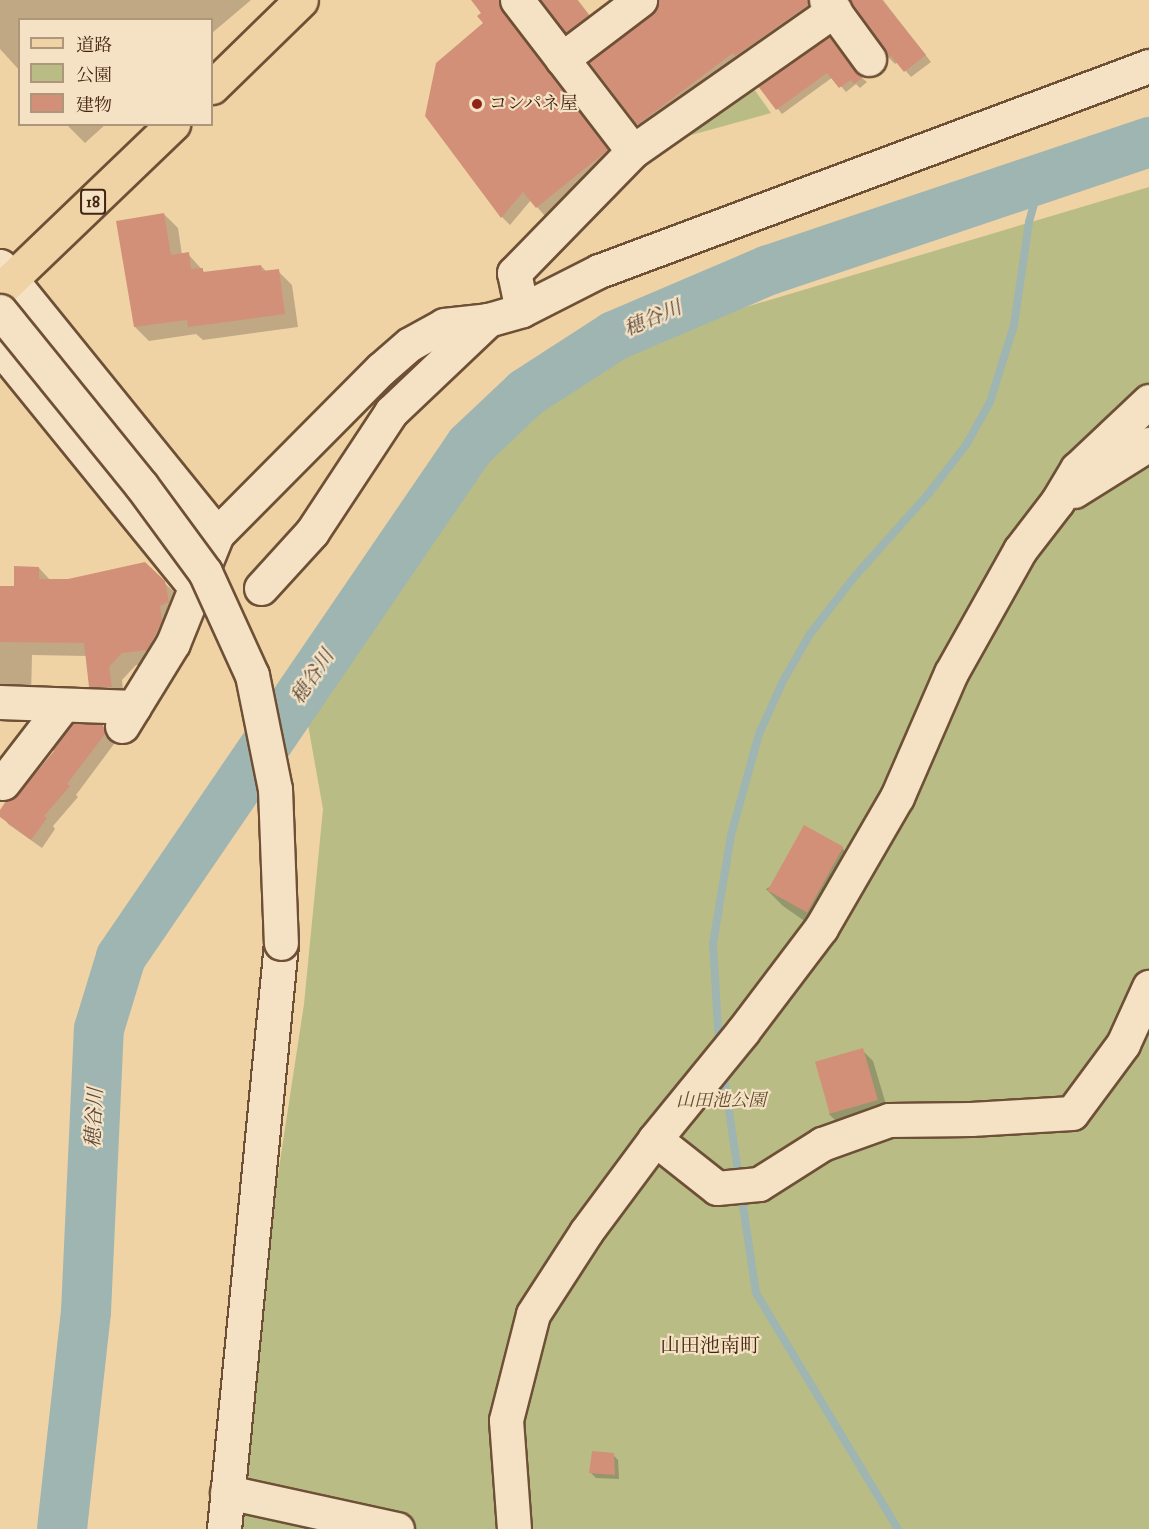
<!DOCTYPE html>
<html>
<head>
<meta charset="utf-8">
<style>
	body { margin:0 }
	#map { position:relative; width:1149px; height:1529px; overflow:hidden; background:#f0d3a5; font-family:"IM FELL DW Pica","Noto Serif JP",serif }
	div>[style] { position:absolute }
	.green>* { inset:0; background:#babc86 }
	.shadow>* { inset:0; background:#0003 }
	.stream>* { height:8px; margin:-4px; padding:0 4px; transform-origin:4px; border-radius:4px; background:#9fb5b2 }
	.river>* { height:50px; margin:-25px; padding:0 25px; transform-origin:25px; border-radius:25px; background:#9fb5b2 }
	.building>* { inset:0; background:#d39079; transform-origin:0 0 }
	.roads { filter:drop-shadow(2px 0 #6e5036) drop-shadow(-2px 0 #6e5036) drop-shadow(0 2px #6e5036) drop-shadow(0 -2px #6e5036) }
	.minor>* { height:33px; margin:-16.5px; padding:0 16.5px; transform-origin:16.5px; border-radius:16.5px; background:#f5e2c4 }
	.major>* { height:33px; margin:-16.5px; padding:0 16.5px; transform-origin:16.5px; border-radius:16.5px; background:#f0d3a5 }
	.bridges { filter:drop-shadow(2px 0 #6e5036) drop-shadow(-2px 0 #6e5036) drop-shadow(0 2px #6e5036) drop-shadow(0 -2px #6e5036) }
	.minor-bridge>* { height:33px; margin:-16.5px; padding:0 16.5px; transform-origin:16.5px; border-radius:16.5px; background:#f5e2c4 }
	.dots>* { width:16px; height:16px; translate:-50% -50%; box-sizing:border-box; border:3px solid #f5e2c4; border-radius:50% }
	span { translate:-50% -50%; white-space:nowrap; text-align:center; line-height:1.15; -webkit-text-stroke:4.5px #f5e2c4; paint-order:stroke }
	.shield-label span { padding:2px 4px; background:#f5e2c4; border:2px solid; border-radius:4px; -webkit-text-stroke-width:0 }
	.shield-label { font-size:16px; color:#432411; font-weight:700 }
	.poi-label { font-size:18px; color:#432411 }
	.left { translate:0 -50%; text-align:left }
	.park-label { font-size:18px; color:#614a2e; font-style:italic }
	.water-label { font-size:20px; color:#5a4839; font-style:italic }
	.neighbourhood-label { font-size:20px; color:#432411 }
	.legend { position:absolute; left:18px; top:18px; width:195px; height:108px; box-sizing:border-box; background:#f5e2c4; border:2px solid #ae967c; margin:0; padding:8px 10px; list-style:none; font-size:18px; color:#432411 }
	.legend li { display:flex; align-items:center; gap:12px; height:30px }
	.legend b { width:30px; border:2px solid #ae967c }
</style>
</head>
<body>
<div id="map">
	<div class="green">
		<div style="clip-path:polygon(749px 82px,771px 113px,684px 137px,680px 131px)"></div>
		<div style="clip-path:polygon(1149px 187px,1149px 1529px,224px 1529px,304px 1004px,323px 809px,305px 708px,402px 562px,483px 451px,551px 389px,635px 340px)"></div>
	</div>
	<div class="shadow">
		<div style="clip-path:polygon(0 0,251px 0,212px 33px,212px 20px,20px 20px,20px 71px,0 49px)"></div>
		<div style="clip-path:polygon(473px 0,509px 0,506px 13px,510px 21px,615px 159px,545px 216px,531px 200px,510px 225px,502px 217px,485px 24px,483px 13px)"></div>
		<div style="clip-path:polygon(543px 0,578px 0,596px 24px,575px 40px)"></div>
		<div style="clip-path:polygon(659px 0,815px 0,814px 11px,644px 131px,591px 63px,652px 16px)"></div>
		<div style="clip-path:polygon(851px 0,883px 0,931px 62px,911px 77px,898px 62px,895px 64px,889px 58px,886px 47px)"></div>
		<div style="clip-path:polygon(829px 38px,856px 73px,867px 82px,860px 88px,856px 84px,846px 92px,833px 77px,782px 114px,760px 87px)"></div>
		<div style="clip-path:polygon(66px 124px,106px 124px,85px 143px)"></div>
		<div style="clip-path:polygon(164px 214px,178px 228px,182px 255px,188px 254px,206px 274px,261px 266px,267px 272px,278px 271px,292px 285px,298px 327px,203px 340px,196px 334px,149px 341px,135px 327px)"></div>
		<div style="clip-path:polygon(145px 564px,177px 595px,160px 663px,136px 665px,122px 680px,124px 700px,104px 699px,91px 686px,87px 656px,32px 655px,31px 695px,0 694px,0 587px,16px 588px,39px 568px,51px 581px,69px 581px)"></div>
		<div style="clip-path:polygon(103px 726px,113px 736px,114px 744px,76px 795px,78px 797px,53px 826px,55px 829px,42px 848px,8px 824px,0 812px)"></div>
		<div style="clip-path:polygon(842px 848px,858px 865px,819px 931px,783px 906px,766px 889px)"></div>
		<div style="clip-path:polygon(862px 1050px,873px 1061px,888px 1111px,840px 1125px,829px 1114px)"></div>
		<div style="clip-path:polygon(613px 1455px,618px 1460px,619px 1479px,596px 1478px,591px 1473px)"></div>
	</div>
	<div class="stream">
		<div style="left:719px;top:1045px;width:101px;rotate:-93.4deg"></div>
		<div style="left:713px;top:944px;width:110px;rotate:-80.6deg"></div>
		<div style="left:731px;top:835px;width:105px;rotate:-74.5deg"></div>
		<div style="left:759px;top:734px;width:58px;rotate:-65.6deg"></div>
		<div style="left:783px;top:681px;width:54px;rotate:-60.1deg"></div>
		<div style="left:810px;top:634px;width:75px;rotate:-52.1deg"></div>
		<div style="left:856px;top:575px;width:110px;rotate:-48.3deg"></div>
		<div style="left:929px;top:493px;width:61px;rotate:-52.4deg"></div>
		<div style="left:966px;top:445px;width:49px;rotate:-60.8deg"></div>
		<div style="left:990px;top:402px;width:81px;rotate:-72.7deg"></div>
		<div style="left:1014px;top:325px;width:104px;rotate:-81.7deg"></div>
		<div style="left:1029px;top:222px;width:45px;rotate:-74.4deg"></div>
		<div style="left:723px;top:1070px;width:110px;rotate:81.6deg"></div>
		<div style="left:741px;top:1192px;width:102px;rotate:81.6deg"></div>
		<div style="left:756px;top:1293px;width:275px;rotate:59deg"></div>
	</div>
	<div class="river">
		<div style="left:62px;top:1529px;width:218px;rotate:-83.7deg"></div>
		<div style="left:86px;top:1312px;width:283px;rotate:-87.4deg"></div>
		<div style="left:99px;top:1029px;width:75px;rotate:-73deg"></div>
		<div style="left:121px;top:957px;width:619px;rotate:-55.67deg"></div>
		<div style="left:470px;top:446px;width:77px;rotate:-43.4deg"></div>
		<div style="left:526px;top:393px;width:105px;rotate:-32.9deg"></div>
		<div style="left:614px;top:336px;width:168px;rotate:-23.1deg"></div>
		<div style="left:769px;top:270px;width:401px;rotate:-18.6deg"></div>
	</div>
	<div class="building">
		<div style="clip-path:polygon(471px 0,499px 0,502px 11px,608px 150px,536px 208px,523px 192px,501px 218px,425px 116px,436px 63px,483px 23px,477px 16px,481px 13px)"></div>
		<div style="clip-path:polygon(541px 0,577px 0,589px 15px,566px 33px)"></div>
		<div style="clip-path:polygon(658px 0,808px 0,808px 5px,735px 56px,733px 53px,637px 125px,589px 62px,651px 15px)"></div>
		<div style="clip-path:polygon(850px 0,882px 0,926px 55px,904px 72px,891px 56px,888px 58px,884px 48px)"></div>
		<div style="clip-path:polygon(829px 36px,854px 70px,863px 77px,854px 84px,851px 80px,839px 88px,827px 73px,776px 110px,758px 86px)"></div>
		<div style="clip-path:polygon(164px 213px,171px 255px,189px 252px,191px 269px,203px 268px,203px 272px,261px 265px,262px 271px,279px 269px,285px 314px,188px 327px,187px 320px,134px 327px,116px 221px)"></div>
		<div style="clip-path:polygon(145px 562px,165px 581px,169px 602px,160px 606px,162px 621px,147px 650px,122px 653px,109px 667px,112px 687px,89px 687px,84px 643px,0 642px,0 586px,14px 586px,14px 566px,39px 567px,39px 579px,68px 579px)"></div>
		<div style="clip-path:polygon(72px 723px,103px 725px,105px 734px,67px 784px,70px 786px,44px 816px,47px 818px,31px 840px,0 817px,0 810px,6px 801px,18px 794px,54px 751px,52px 750px)"></div>
		<div style="left:804px;top:825px;width:45px;height:75px;rotate:29deg"></div>
		<div style="left:863px;top:1048px;width:54px;height:50px;rotate:74deg"></div>
		<div style="clip-path:polygon(592px 1451px,614px 1453px,615px 1475px,589px 1473px)"></div>
	</div>
	<div class="roads">
		<div class="minor">
			<div style="left:517px;top:0;width:190px;rotate:52.5deg"></div>
			<div style="left:826px;top:0;width:73px;rotate:53.9deg"></div>
			<div style="left:562px;top:59px;width:98px;rotate:-37.1deg"></div>
			<div style="left:0;top:266px;width:345px;rotate:51deg"></div>
			<div style="left:522px;top:310px;width:38px;rotate:-102deg"></div>
			<div style="left:514px;top:273px;width:170px;rotate:-45.7deg"></div>
			<div style="left:633px;top:151px;width:246px;rotate:-35deg"></div>
			<div style="left:0;top:347px;width:309px;rotate:50.9deg"></div>
			<div style="left:1074px;top:491px;width:89px;rotate:-32.1deg"></div>
			<div style="left:261px;top:588px;width:76px;rotate:-47.7deg"></div>
			<div style="left:312px;top:532px;width:144px;rotate:-56.6deg"></div>
			<div style="left:391px;top:412px;width:134px;rotate:-43.5deg"></div>
			<div style="left:488px;top:320px;width:35px;rotate:-16deg"></div>
			<div style="left:522px;top:310px;width:86px;rotate:-26.9deg"></div>
			<div style="left:599px;top:271px;width:587px;rotate:-20.44deg"></div>
			<div style="left:0;top:702px;width:134px;rotate:2.1deg"></div>
			<div style="left:122px;top:726px;width:97px;rotate:-58.4deg"></div>
			<div style="left:173px;top:643px;width:118px;rotate:-68deg"></div>
			<div style="left:217px;top:534px;width:233px;rotate:-45.2deg"></div>
			<div style="left:381px;top:369px;width:38px;rotate:-41deg"></div>
			<div style="left:410px;top:344px;width:39px;rotate:-29deg"></div>
			<div style="left:444px;top:325px;width:44px;rotate:-6.5deg"></div>
			<div style="left:3px;top:783px;width:98px;rotate:-52.4deg"></div>
			<div style="left:655px;top:1139px;width:79px;rotate:38.3deg"></div>
			<div style="left:717px;top:1188px;width:42px;rotate:-5.4deg"></div>
			<div style="left:759px;top:1184px;width:75px;rotate:-32.4deg"></div>
			<div style="left:822px;top:1144px;width:71px;rotate:-19.7deg"></div>
			<div style="left:889px;top:1120px;width:82px;rotate:-0.7deg"></div>
			<div style="left:971px;top:1119px;width:101px;rotate:-3.4deg"></div>
			<div style="left:1072px;top:1113px;width:86px;rotate:-53.5deg"></div>
			<div style="left:1123px;top:1044px;width:63px;rotate:-65.5deg"></div>
			<div style="left:227px;top:1492px;width:174px;rotate:12.3deg"></div>
			<div style="left:224px;top:1529px;width:589px;rotate:-84.44deg"></div>
			<div style="left:514px;top:1529px;width:109px;rotate:-94.2deg"></div>
			<div style="left:506px;top:1420px;width:109px;rotate:-75.7deg"></div>
			<div style="left:533px;top:1314px;width:98px;rotate:-57.1deg"></div>
			<div style="left:586px;top:1232px;width:116px;rotate:-53.4deg"></div>
			<div style="left:655px;top:1139px;width:139px;rotate:-50.8deg"></div>
			<div style="left:743px;top:1031px;width:129px;rotate:-52.9deg"></div>
			<div style="left:821px;top:928px;width:151px;rotate:-59.9deg"></div>
			<div style="left:897px;top:797px;width:135px;rotate:-66.5deg"></div>
			<div style="left:951px;top:673px;width:141px;rotate:-60.7deg"></div>
			<div style="left:1020px;top:550px;width:61px;rotate:-52.4deg"></div>
			<div style="left:1057px;top:502px;width:39px;rotate:-59deg"></div>
			<div style="left:1077px;top:469px;width:99px;rotate:-43.4deg"></div>
		</div>
		<div class="major">
			<div style="left:212px;top:87px;width:124px;rotate:-44.3deg"></div>
			<div style="left:0;top:290px;width:240px;rotate:-43.8deg"></div>
		</div>
	</div>
	<div class="bridges">
		<div class="minor-bridge">
			<div style="left:0;top:311px;width:224px;rotate:51deg"></div>
			<div style="left:141px;top:485px;width:108px;rotate:53.7deg"></div>
			<div style="left:205px;top:572px;width:113px;rotate:65.5deg"></div>
			<div style="left:252px;top:675px;width:116px;rotate:78.6deg"></div>
			<div style="left:275px;top:789px;width:154px;rotate:87.8deg"></div>
		</div>
	</div>
	<div class="dots">
		<div style="left:477px;top:104px;background:#8f2418"></div>
	</div>
	<div class="shield-label">
		<span style="left:93px;top:202px">18</span>
	</div>
	<div class="poi-label">
		<span class="left" style="left:489px;top:104px">コンパネ屋</span>
	</div>
	<div class="park-label">
		<span style="left:721px;top:1101px">山田池公園</span>
	</div>
	<div class="water-label">
		<span style="left:653px;top:319px;rotate:-23deg">穂谷川</span>
		<span style="left:313px;top:677px;rotate:-56deg">穂谷川</span>
		<span style="left:95px;top:1118px;rotate:-87deg">穂谷川</span>
	</div>
	<div class="neighbourhood-label">
		<span style="left:710px;top:1346px">山田池南町</span>
	</div>
	<ul class="legend">
	<li><b style="height:8px;background:#f0d3a5"></b>道路</li>
	<li><b style="height:16px;background:#babc86"></b>公園</li>
	<li><b style="height:16px;background:#d39079"></b>建物</li>
	</ul>
</div>
</body>
</html>
